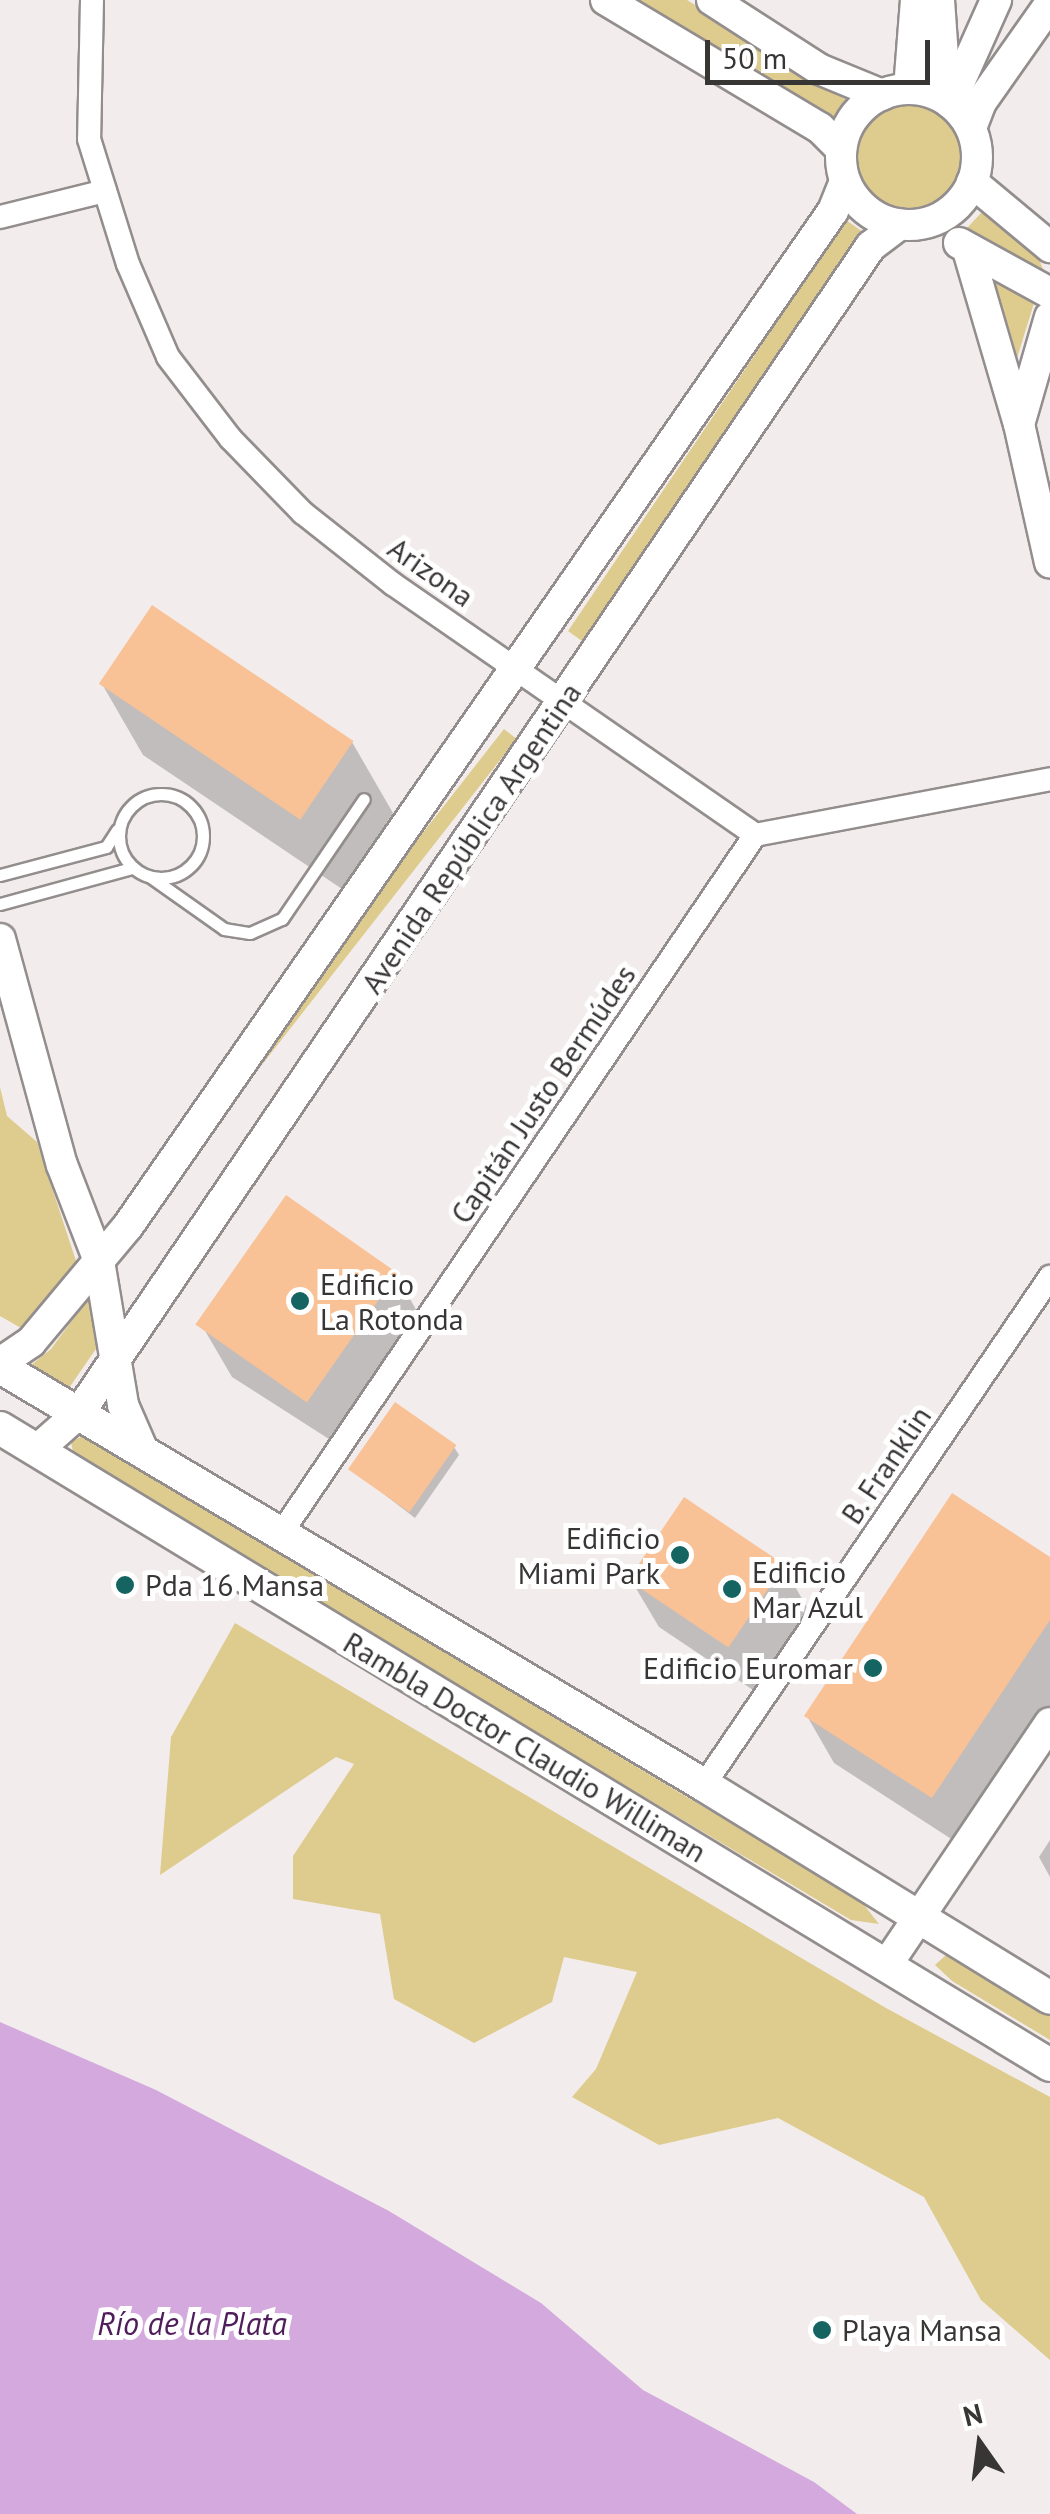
<!DOCTYPE html>
<html>
<head>
<meta charset="utf-8">
<style>
	body { margin:0 }
	#map { position:relative; width:1050px; height:2514px; overflow:hidden; background:#f2edec; font-family:"PT Sans",sans-serif }
	div>[style] { position:absolute }
	.green>* { inset:0; background:#decb8e; transform-origin:0 0 }
	.round { border-radius:50% }
	.water>* { inset:0; background:#d4aade }
	.shadow>* { inset:0; background:#0003 }
	.building>* { inset:0; background:#f9c196; transform-origin:0 0 }
	.roads { filter:drop-shadow(2px 0 #938e8d) drop-shadow(-2px 0 #938e8d) drop-shadow(0 2px #938e8d) drop-shadow(0 -2px #938e8d) }
	.service>* { height:11px; margin:-5.5px; padding:0 5.5px; transform-origin:5.5px; border-radius:5.5px; background:#fff }
	.service>.ring { margin:-5.5px; padding:0; box-sizing:content-box; background:none; border:11px solid #fff; border-radius:50% }
	.minor>* { height:22px; margin:-11px; padding:0 11px; transform-origin:11px; border-radius:11px; background:#fff }
	.tertiary>* { height:30px; margin:-15px; padding:0 15px; transform-origin:15px; border-radius:15px; background:#fff }
	.tertiary>.ring { margin:-15px; padding:0; box-sizing:content-box; background:none; border:30px solid #fff; border-radius:50% }
	.secondary>* { height:32px; margin:-16px; padding:0 16px; transform-origin:16px; border-radius:16px; background:#fff }
	.dots>* { width:28px; height:28px; translate:-50% -50%; box-sizing:border-box; border:5px solid #fff; border-radius:50% }
	span { translate:-50% -50%; white-space:nowrap; text-align:center; line-height:1.15; -webkit-text-stroke:10px #fff; paint-order:stroke }
	.street-label { font-size:30px; color:#383535 }
	.poi-label { font-size:30px; color:#383535 }
	.left { translate:0 -50%; text-align:left }
	.right { translate:-100% -50%; text-align:right }
	.water-label { font-size:32px; color:#501d5b; font-style:italic }
	.north { position:absolute; left:930px; top:2394px; width:100px; height:100px; -webkit-text-stroke:8px #fff; paint-order:stroke; rotate:346deg; font-size:28px; font-weight:700; line-height:40px; text-align:center; color:#383535 }
	.north::after { content:''; display:block; margin:auto; width:35px; height:45px; background:#383535; clip-path:polygon(50% 0,100% 100%,50% 72%,0 100%) }
	.scale { position:absolute; left:705px; top:40px; width:225px; height:45px; box-sizing:border-box; border:5px solid #383535; border-top:0; padding-left:12px; font-size:30px; line-height:35px; white-space:nowrap; color:#383535; -webkit-text-stroke:8px #fff; paint-order:stroke }
</style>
</head>
<body>
<div id="map">
	<div class="green">
		<div style="clip-path:polygon(638px 0,687px 0,848px 101px,835px 121px)"></div>
		<div class="round" style="left:857px;top:104px;width:104px;height:104px"></div>
		<div style="clip-path:polygon(983px 211px,1035px 248px,1047px 280px,967px 228px)"></div>
		<div style="clip-path:polygon(846px 220px,863px 232px,582px 641px,568px 631px)"></div>
		<div style="clip-path:polygon(988px 270px,1035px 300px,1012px 374px)"></div>
		<div style="left:504px;top:729px;width:16px;height:666px;rotate:38deg"></div>
		<div style="clip-path:polygon(0 1087px,7px 1116px,37px 1142px,78px 1267px,21px 1328px,0 1316px)"></div>
		<div style="clip-path:polygon(87px 1300px,93px 1302px,100px 1343px,69px 1388px,30px 1366px,51px 1349px)"></div>
		<div style="clip-path:polygon(83px 1436px,861px 1901px,879px 1924px,851px 1920px,74px 1457px,71px 1442px)"></div>
		<div style="clip-path:polygon(235px 1623px,886px 2008px,1050px 2097px,1050px 2360px,981px 2300px,924px 2197px,778px 2118px,659px 2145px,572px 2097px,596px 2069px,637px 1972px,564px 1957px,552px 2002px,474px 2043px,394px 1999px,380px 1914px,293px 1899px,293px 1856px,354px 1764px,336px 1757px,160px 1875px,171px 1737px)"></div>
		<div style="clip-path:polygon(946px 1955px,1050px 2014px,1050px 2040px,952px 1981px,935px 1965px)"></div>
	</div>
	<div class="water">
		<div style="clip-path:polygon(0 2022px,156px 2090px,389px 2211px,541px 2303px,643px 2390px,814px 2482px,857px 2514px,0 2514px)"></div>
	</div>
	<div class="shadow">
		<div style="clip-path:polygon(102px 684px,352px 742px,393px 813px,342px 889px,143px 755px)"></div>
		<div style="clip-path:polygon(396px 1274px,423px 1322px,343px 1448px,232px 1377px,204px 1329px)"></div>
		<div style="clip-path:polygon(454px 1447px,459px 1455px,415px 1518px,351px 1469px)"></div>
		<div style="clip-path:polygon(1050px 1560px,1050px 1708px,959px 1844px,834px 1763px,807px 1716px)"></div>
		<div style="clip-path:polygon(783px 1565px,810px 1613px,756px 1692px,659px 1627px,631px 1580px)"></div>
		<div style="clip-path:polygon(1050px 1840px,1050px 1877px,1039px 1857px)"></div>
	</div>
	<div class="building">
		<div style="left:152px;top:605px;width:243px;height:95px;rotate:34deg"></div>
		<div style="left:286px;top:1195px;width:136px;height:158px;rotate:35deg"></div>
		<div style="left:395px;top:1402px;width:75px;height:82px;rotate:35deg"></div>
		<div style="clip-path:polygon(952px 1493px,1050px 1557px,1050px 1620px,932px 1798px,804px 1716px)"></div>
		<div style="left:684px;top:1497px;width:121px;height:100px;rotate:34deg"></div>
	</div>
	<div class="roads">
		<div class="service">
			<div class="ring" style="left:119px;top:794px;width:73px;height:73px"></div>
			<div style="left:0;top:875px;width:110px;rotate:-14.8deg"></div>
			<div style="left:106px;top:847px;width:20px;rotate:-57deg"></div>
			<div style="left:152px;top:878px;width:88px;rotate:35.3deg"></div>
			<div style="left:224px;top:929px;width:26px;rotate:9deg"></div>
			<div style="left:250px;top:933px;width:35px;rotate:-24deg"></div>
			<div style="left:282px;top:919px;width:145px;rotate:-55.7deg"></div>
			<div style="left:0;top:904px;width:137px;rotate:-15.3deg"></div>
		</div>
		<div class="minor">
			<div style="left:92px;top:0;width:139px;rotate:91.2deg"></div>
			<div style="left:89px;top:139px;width:131px;rotate:72.7deg"></div>
			<div style="left:128px;top:264px;width:101px;rotate:66.7deg"></div>
			<div style="left:168px;top:357px;width:103px;rotate:52.5deg"></div>
			<div style="left:231px;top:439px;width:103px;rotate:45.8deg"></div>
			<div style="left:303px;top:513px;width:115px;rotate:38.3deg"></div>
			<div style="left:393px;top:584px;width:441px;rotate:34.7deg"></div>
			<div style="left:755px;top:835px;width:300px;rotate:-10.7deg"></div>
			<div style="left:0;top:217px;width:108px;rotate:-13.9deg"></div>
			<div style="left:280px;top:1535px;width:846px;rotate:-55.84deg"></div>
			<div style="left:704px;top:1785px;width:615px;rotate:-55.74deg"></div>
		</div>
		<div class="tertiary">
			<div style="left:606px;top:0;width:249px;rotate:30.9deg"></div>
			<div style="left:820px;top:128px;width:30px;rotate:45deg"></div>
			<div style="left:712px;top:0;width:127px;rotate:32.8deg"></div>
			<div style="left:819px;top:69px;width:68px;rotate:22.4deg"></div>
			<div style="left:939px;top:0;width:99px;rotate:86deg"></div>
			<div style="left:909px;top:89px;width:89px;rotate:-85.5deg"></div>
			<div class="ring" style="left:841px;top:89px;width:106px;height:106px"></div>
			<div style="left:950px;top:103px;width:113px;rotate:-65.9deg"></div>
			<div style="left:971px;top:128px;width:28px;rotate:-69deg"></div>
			<div style="left:981px;top:102px;width:120px;rotate:-54.9deg"></div>
			<div style="left:972px;top:182px;width:102px;rotate:39.8deg"></div>
			<div style="left:959px;top:243px;width:104px;rotate:28.8deg"></div>
			<div style="left:968px;top:250px;width:181px;rotate:73.7deg"></div>
			<div style="left:1019px;top:424px;width:142px;rotate:77.4deg"></div>
			<div style="left:1020px;top:421px;width:108px;rotate:-73.9deg"></div>
			<div style="left:0;top:939px;width:234px;rotate:74.7deg"></div>
			<div style="left:62px;top:1165px;width:103px;rotate:68.9deg"></div>
			<div style="left:99px;top:1261px;width:146px;rotate:80.5deg"></div>
			<div style="left:123px;top:1405px;width:52px;rotate:66.4deg"></div>
			<div style="left:0;top:1363px;width:37px;rotate:-34deg"></div>
			<div style="left:31px;top:1342px;width:151px;rotate:-50.1deg"></div>
			<div style="left:128px;top:1226px;width:1236px;rotate:-55.22deg"></div>
			<div style="left:833px;top:211px;width:32px;rotate:-68deg"></div>
			<div style="left:37px;top:1450px;width:56px;rotate:-41.4deg"></div>
			<div style="left:79px;top:1413px;width:1410px;rotate:-55.84deg"></div>
			<div style="left:871px;top:246px;width:36px;rotate:-37deg"></div>
			<div style="left:886px;top:1966px;width:293px;rotate:-56deg"></div>
		</div>
		<div class="secondary">
			<div style="left:0;top:1367px;width:819px;rotate:30.7deg"></div>
			<div style="left:704px;top:1785px;width:406px;rotate:31.6deg"></div>
			<div style="left:0;top:1428px;width:1228px;rotate:31.24deg"></div>
		</div>
	</div>
	<div class="dots">
		<div style="left:300px;top:1301px;background:#156461"></div>
		<div style="left:680px;top:1555px;background:#156461"></div>
		<div style="left:125px;top:1585px;background:#156461"></div>
		<div style="left:732px;top:1589px;background:#156461"></div>
		<div style="left:873px;top:1668px;background:#156461"></div>
		<div style="left:822px;top:2330px;background:#156461"></div>
	</div>
	<div class="street-label">
		<span style="left:431px;top:572px;rotate:35deg">Arizona</span>
		<span style="left:471px;top:838px;rotate:-56deg">Avenida República Argentina</span>
		<span style="left:543px;top:1094px;rotate:-56deg">Capitán Justo Bermúdes</span>
		<span style="left:886px;top:1465px;rotate:-56deg">B. Franklin</span>
		<span style="left:525px;top:1747px;rotate:31deg">Rambla Doctor Claudio Williman</span>
	</div>
	<div class="poi-label">
		<span class="left" style="left:320px;top:1301px">Edificio<br>La Rotonda</span>
		<span class="right" style="left:660px;top:1555px">Edificio<br>Miami Park</span>
		<span class="left" style="left:752px;top:1589px">Edificio<br>Mar Azul</span>
		<span class="left" style="left:145px;top:1585px">Pda 16 Mansa</span>
		<span class="right" style="left:853px;top:1668px">Edificio Euromar</span>
		<span class="left" style="left:842px;top:2330px">Playa Mansa</span>
	</div>
	<div class="water-label">
		<span style="left:192px;top:2323px">Río de la Plata</span>
	</div>
	<div class="north">N</div>
	<div class="scale">50 m</div>
</div>
</body>
</html>
